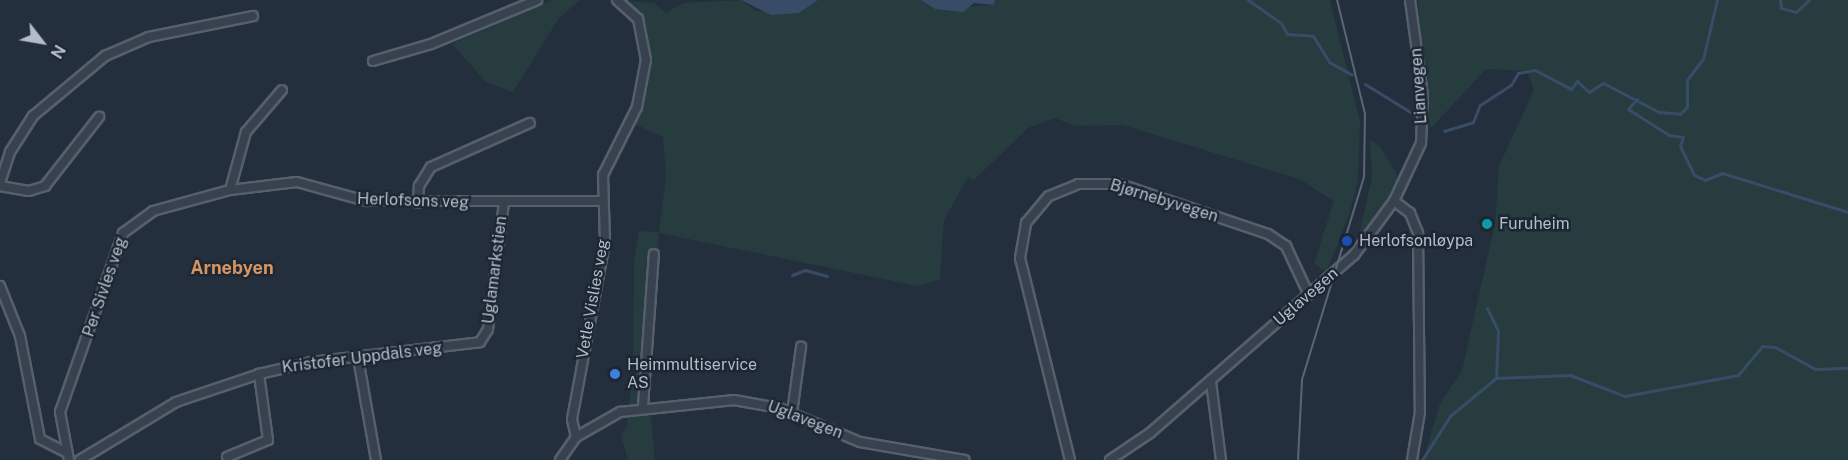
<!DOCTYPE html>
<html>
<head>
<meta charset="utf-8">
<style>
	body { margin:0 }
	#map { position:relative; width:1848px; height:460px; overflow:hidden; background:#242f3e; font-family:"Public Sans",sans-serif }
	div>[style] { position:absolute }
	.green>* { inset:0; background:#263c3f }
	.water>* { inset:0; background:#394c67 }
	.stream>* { height:3px; margin:-1.5px; padding:0 1.5px; transform-origin:1.5px; border-radius:1.5px; background:#394c67 }
	.roads { filter:drop-shadow(2px 0 #565f6c) drop-shadow(-2px 0 #565f6c) drop-shadow(0 2px #565f6c) drop-shadow(0 -2px #565f6c) }
	.minor>* { height:8px; margin:-4px; padding:0 4px; transform-origin:4px; border-radius:4px; background:#38414e }
	.tram>* { height:1.5px; margin:-0.75px; padding:0 0.75px; transform-origin:0.75px; border-radius:0.75px; background:#5a6575 }
	.dots>* { width:16px; height:16px; translate:-50% -50%; box-sizing:border-box; border:3px solid #1d2633; border-radius:50% }
	span { translate:-50% -50%; white-space:nowrap; text-align:center; line-height:1.15; -webkit-text-stroke:5px #1d2633; paint-order:stroke }
	.street-label { font-size:16px; color:#b4bcc9 }
	.poi-label { font-size:16px; color:#b4bcc9 }
	.left { translate:0 -50%; text-align:left }
	.neighbourhood-label { font-size:18px; color:#d59563; font-weight:700 }
	.north { position:absolute; left:12px; top:12px; width:60px; height:60px; -webkit-text-stroke:4px #1d2633; paint-order:stroke; rotate:121deg; font-size:16px; font-weight:700; line-height:24px; text-align:center; color:#b4bcc9 }
	.north::after { content:''; display:block; margin:auto; width:21px; height:27px; background:#b4bcc9; clip-path:polygon(50% 0,100% 100%,50% 72%,0 100%) }
</style>
</head>
<body>
<div id="map">
	<div class="green">
		<div style="clip-path:polygon(552px 0,580px 0,559px 18px,513px 92px,486px 82px,452px 44px)"></div>
		<div style="clip-path:polygon(608px 0,654px 3px,666px 13px,683px 3px,741px 0,756px 11px,799px 13px,818px 0,921px 0,935px 9px,994px 5px,995px 0,1330px 0,1360px 122px,1358px 180px,1349px 215px,1326px 273px,1314px 263px,1334px 201px,1299px 179px,1123px 125px,1075px 126px,1055px 118px,1028px 128px,974px 180px,968px 177px,944px 220px,940px 279px,918px 286px,659px 233px,649px 397px,655px 460px,628px 460px,621px 435px,627px 426px,633px 366px,634px 260px,639px 231px,659px 232px,666px 177px,663px 137px,626px 120px,639px 75px,640px 43px,628px 14px)"></div>
		<div style="clip-path:polygon(1418px 0,1848px 0,1848px 460px,1423px 460px,1440px 403px,1462px 370px,1495px 224px,1499px 166px,1534px 90px,1527px 71px,1486px 69px,1432px 127px,1427px 125px)"></div>
		<div style="clip-path:polygon(1370px 140px,1379px 145px,1401px 181px,1356px 249px,1372px 177px)"></div>
	</div>
	<div class="water">
		<div style="clip-path:polygon(741px 0,818px 0,799px 13px,771px 15px)"></div>
		<div style="clip-path:polygon(921px 0,995px 0,994px 5px,974px 3px,963px 12px,935px 9px)"></div>
	</div>
	<div class="stream">
		<div style="left:1248px;top:0;width:40px;rotate:34.9deg"></div>
		<div style="left:1281px;top:23px;width:13px;rotate:61deg"></div>
		<div style="left:1287px;top:34px;width:26px;rotate:4deg"></div>
		<div style="left:1313px;top:36px;width:31px;rotate:58deg"></div>
		<div style="left:1329px;top:62px;width:26px;rotate:29deg"></div>
		<div style="left:1780px;top:0;width:8px;rotate:83deg"></div>
		<div style="left:1781px;top:8px;width:16px;rotate:15deg"></div>
		<div style="left:1796px;top:12px;width:18px;rotate:-43deg"></div>
		<div style="left:1365px;top:84px;width:59px;rotate:31.8deg"></div>
		<div style="left:1637px;top:99px;width:13px;rotate:132deg"></div>
		<div style="left:1628px;top:109px;width:49px;rotate:32.4deg"></div>
		<div style="left:1669px;top:135px;width:14px;rotate:8deg"></div>
		<div style="left:1683px;top:137px;width:9px;rotate:108deg"></div>
		<div style="left:1680px;top:146px;width:32px;rotate:64deg"></div>
		<div style="left:1694px;top:175px;width:12px;rotate:24deg"></div>
		<div style="left:1705px;top:180px;width:18px;rotate:-22deg"></div>
		<div style="left:1722px;top:173px;width:132px;rotate:17.2deg"></div>
		<div style="left:1444px;top:131px;width:30px;rotate:-17deg"></div>
		<div style="left:1473px;top:122px;width:18px;rotate:-68deg"></div>
		<div style="left:1480px;top:105px;width:37px;rotate:-33deg"></div>
		<div style="left:1511px;top:85px;width:14px;rotate:-60deg"></div>
		<div style="left:1518px;top:73px;width:17px;rotate:-10deg"></div>
		<div style="left:1535px;top:70px;width:41px;rotate:27.8deg"></div>
		<div style="left:1571px;top:89px;width:10px;rotate:-53deg"></div>
		<div style="left:1577px;top:81px;width:16px;rotate:43deg"></div>
		<div style="left:1589px;top:92px;width:17px;rotate:-33deg"></div>
		<div style="left:1603px;top:83px;width:63px;rotate:27.4deg"></div>
		<div style="left:1659px;top:112px;width:21px;rotate:5deg"></div>
		<div style="left:1680px;top:114px;width:10px;rotate:-45deg"></div>
		<div style="left:1687px;top:107px;width:27px;rotate:-90deg"></div>
		<div style="left:1687px;top:80px;width:26px;rotate:-53deg"></div>
		<div style="left:1703px;top:59px;width:61px;rotate:-76.7deg"></div>
		<div style="left:792px;top:275px;width:14px;rotate:-21deg"></div>
		<div style="left:805px;top:270px;width:23px;rotate:15deg"></div>
		<div style="left:1487px;top:308px;width:25px;rotate:64deg"></div>
		<div style="left:1498px;top:331px;width:47px;rotate:92.4deg"></div>
		<div style="left:1422px;top:460px;width:52px;rotate:-57.5deg"></div>
		<div style="left:1450px;top:416px;width:60px;rotate:-39.6deg"></div>
		<div style="left:1496px;top:378px;width:74px;rotate:-2.3deg"></div>
		<div style="left:1570px;top:375px;width:59px;rotate:20.9deg"></div>
		<div style="left:1625px;top:396px;width:115px;rotate:-10.5deg"></div>
		<div style="left:1738px;top:375px;width:38px;rotate:-50deg"></div>
		<div style="left:1762px;top:346px;width:13px;rotate:4deg"></div>
		<div style="left:1775px;top:347px;width:46px;rotate:28.8deg"></div>
		<div style="left:1815px;top:369px;width:33px;rotate:-2deg"></div>
	</div>
	<div class="roads">
		<div class="minor">
			<div style="left:373px;top:61px;width:60px;rotate:-16.3deg"></div>
			<div style="left:431px;top:44px;width:115px;rotate:-22.5deg"></div>
			<div style="left:0;top:183px;width:33px;rotate:-72deg"></div>
			<div style="left:10px;top:152px;width:43px;rotate:-57.4deg"></div>
			<div style="left:33px;top:116px;width:94px;rotate:-39.8deg"></div>
			<div style="left:105px;top:56px;width:48px;rotate:-23.4deg"></div>
			<div style="left:149px;top:37px;width:106px;rotate:-11.4deg"></div>
			<div style="left:0;top:186px;width:29px;rotate:10deg"></div>
			<div style="left:29px;top:191px;width:17px;rotate:-17deg"></div>
			<div style="left:45px;top:186px;width:88px;rotate:-52deg"></div>
			<div style="left:230px;top:190px;width:67px;rotate:-6.8deg"></div>
			<div style="left:297px;top:182px;width:72px;rotate:15.4deg"></div>
			<div style="left:366px;top:201px;width:234px"></div>
			<div style="left:1394px;top:201px;width:64px;rotate:-65deg"></div>
			<div style="left:1421px;top:143px;width:47px;rotate:-87.6deg"></div>
			<div style="left:1423px;top:96px;width:97px;rotate:-97.7deg"></div>
			<div style="left:418px;top:203px;width:17px;rotate:-87deg"></div>
			<div style="left:419px;top:186px;width:22px;rotate:-58deg"></div>
			<div style="left:431px;top:167px;width:108px;rotate:-24deg"></div>
			<div style="left:0;top:286px;width:54px;rotate:68.2deg"></div>
			<div style="left:20px;top:336px;width:105px;rotate:79deg"></div>
			<div style="left:40px;top:439px;width:28px;rotate:27deg"></div>
			<div style="left:358px;top:358px;width:104px;rotate:80deg"></div>
			<div style="left:1211px;top:382px;width:79px;rotate:82.7deg"></div>
			<div style="left:643px;top:406px;width:152px;rotate:-85.9deg"></div>
			<div style="left:792px;top:413px;width:67px;rotate:-82.2deg"></div>
			<div style="left:576px;top:437px;width:18px;rotate:-103deg"></div>
			<div style="left:572px;top:419px;width:180px;rotate:-79.4deg"></div>
			<div style="left:605px;top:242px;width:67px;rotate:-91.7deg"></div>
			<div style="left:603px;top:175px;width:76px;rotate:-63.4deg"></div>
			<div style="left:637px;top:107px;width:48px;rotate:-79.2deg"></div>
			<div style="left:646px;top:60px;width:42px;rotate:-101deg"></div>
			<div style="left:638px;top:19px;width:28px;rotate:-138deg"></div>
			<div style="left:227px;top:457px;width:44px;rotate:-22.5deg"></div>
			<div style="left:268px;top:440px;width:67px;rotate:-97.8deg"></div>
			<div style="left:69px;top:460px;width:49px;rotate:-100.6deg"></div>
			<div style="left:60px;top:412px;width:190px;rotate:-70.6deg"></div>
			<div style="left:123px;top:233px;width:37px;rotate:-36deg"></div>
			<div style="left:153px;top:211px;width:80px;rotate:-15.3deg"></div>
			<div style="left:230px;top:190px;width:60px;rotate:-74.6deg"></div>
			<div style="left:246px;top:132px;width:55px;rotate:-49.4deg"></div>
			<div style="left:80px;top:460px;width:112px;rotate:-31.1deg"></div>
			<div style="left:176px;top:402px;width:88px;rotate:-18.6deg"></div>
			<div style="left:259px;top:374px;width:53px;rotate:-13deg"></div>
			<div style="left:311px;top:362px;width:170px;rotate:-6.7deg"></div>
			<div style="left:480px;top:342px;width:15px;rotate:-58deg"></div>
			<div style="left:488px;top:329px;width:127px;rotate:-82.8deg"></div>
			<div style="left:560px;top:460px;width:28px;rotate:-55deg"></div>
			<div style="left:576px;top:437px;width:51px;rotate:-29.6deg"></div>
			<div style="left:620px;top:412px;width:115px;rotate:-6deg"></div>
			<div style="left:734px;top:400px;width:46px;rotate:10.1deg"></div>
			<div style="left:779px;top:408px;width:88px;rotate:22.8deg"></div>
			<div style="left:860px;top:442px;width:106px;rotate:9.8deg"></div>
			<div style="left:1070px;top:460px;width:208px;rotate:-103.9deg"></div>
			<div style="left:1020px;top:258px;width:36px;rotate:-80deg"></div>
			<div style="left:1026px;top:223px;width:35px;rotate:-50deg"></div>
			<div style="left:1049px;top:196px;width:31px;rotate:-22deg"></div>
			<div style="left:1078px;top:184px;width:42px"></div>
			<div style="left:1120px;top:184px;width:156px;rotate:18.7deg"></div>
			<div style="left:1268px;top:234px;width:22px;rotate:34deg"></div>
			<div style="left:1286px;top:246px;width:52px;rotate:64.9deg"></div>
			<div style="left:1110px;top:460px;width:48px;rotate:-34deg"></div>
			<div style="left:1150px;top:433px;width:271px;rotate:-41.1deg"></div>
			<div style="left:1354px;top:255px;width:67px;rotate:-53.5deg"></div>
			<div style="left:1394px;top:201px;width:20px;rotate:37deg"></div>
			<div style="left:1410px;top:213px;width:22px;rotate:68deg"></div>
			<div style="left:1418px;top:233px;width:179px;rotate:89.4deg"></div>
			<div style="left:1420px;top:412px;width:49px;rotate:99.5deg"></div>
		</div>
	</div>
	<div class="tram">
		<div style="left:1298px;top:460px;width:80px;rotate:-87.1deg"></div>
		<div style="left:1302px;top:380px;width:212px;rotate:-73deg"></div>
		<div style="left:1364px;top:177px;width:63px;rotate:-89.1deg"></div>
		<div style="left:1365px;top:114px;width:117px;rotate:-103.8deg"></div>
	</div>
	<div class="dots">
		<div style="left:1487px;top:224px;background:#0f9aa8"></div>
		<div style="left:1347px;top:241px;background:#1a4fb4"></div>
		<div style="left:615px;top:374px;background:#3f7fe0"></div>
	</div>
	<div class="street-label">
		<span style="left:1419px;top:86px;rotate:-94deg">Lianvegen</span>
		<span style="left:413px;top:201px;rotate:2deg">Herlofsons veg</span>
		<span style="left:1164px;top:201px;rotate:17deg">Bjørnebyvegen</span>
		<span style="left:495px;top:270px;rotate:-83deg">Uglamarkstien</span>
		<span style="left:105px;top:287px;rotate:-71deg">Per Sivles veg</span>
		<span style="left:1306px;top:297px;rotate:-41deg">Uglavegen</span>
		<span style="left:593px;top:299px;rotate:-80deg">Vetle Vislies veg</span>
		<span style="left:362px;top:358px;rotate:-7deg">Kristofer Uppdals veg</span>
		<span style="left:805px;top:420px;rotate:21deg">Uglavegen</span>
	</div>
	<div class="poi-label">
		<span class="left" style="left:1499px;top:224px">Furuheim</span>
		<span class="left" style="left:1359px;top:241px">Herlofsonløypa</span>
		<span class="left" style="left:627px;top:374px">Heimmultiservice<br>AS</span>
	</div>
	<div class="neighbourhood-label">
		<span style="left:232px;top:268px">Arnebyen</span>
	</div>
	<div class="north">N</div>
</div>
</body>
</html>
